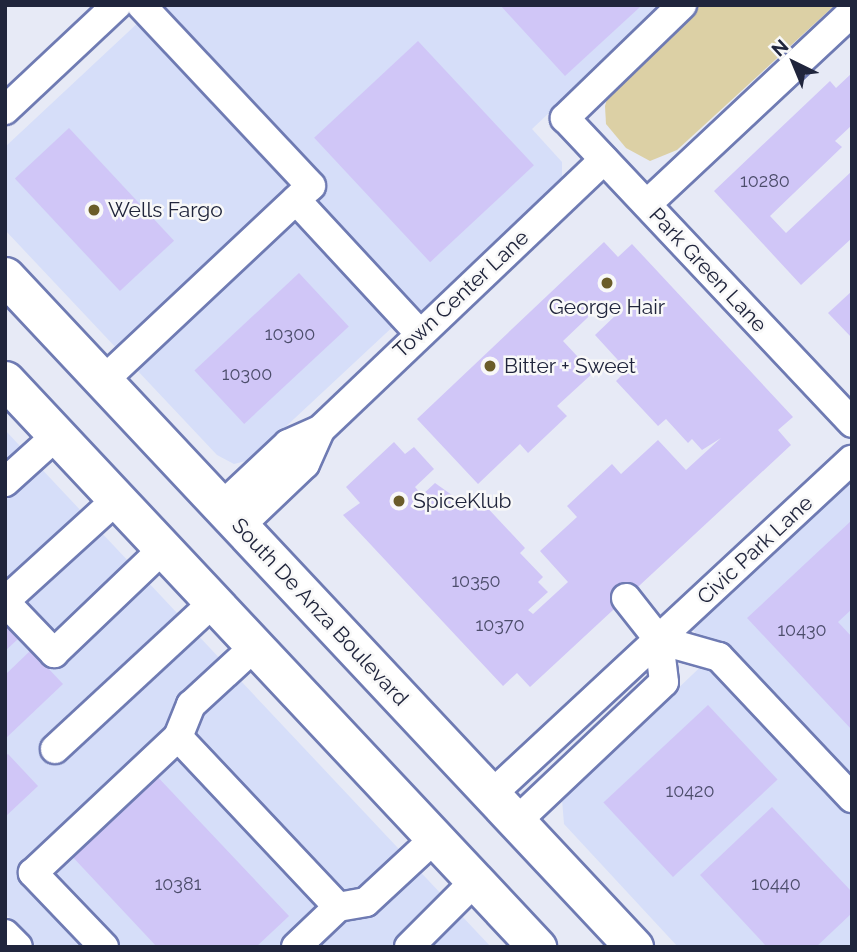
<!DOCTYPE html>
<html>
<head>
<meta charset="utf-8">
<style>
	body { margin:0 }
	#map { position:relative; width:857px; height:952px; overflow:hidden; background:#e7eaf6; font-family:Raleway,sans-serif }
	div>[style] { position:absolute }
	.built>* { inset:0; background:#d6def9 }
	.green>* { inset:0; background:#dcd0a5 }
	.building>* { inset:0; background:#d0c6f7; transform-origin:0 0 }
	.roads { filter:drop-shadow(2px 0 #6f7bb3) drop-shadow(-2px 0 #6f7bb3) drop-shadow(0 2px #6f7bb3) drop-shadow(0 -2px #6f7bb3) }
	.minor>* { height:28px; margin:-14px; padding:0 14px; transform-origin:14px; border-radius:14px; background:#fff }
	.major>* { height:37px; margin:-18.5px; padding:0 18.5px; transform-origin:18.5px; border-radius:18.5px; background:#fff }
	.dots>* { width:19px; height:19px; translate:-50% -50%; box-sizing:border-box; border:4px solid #f8f8f8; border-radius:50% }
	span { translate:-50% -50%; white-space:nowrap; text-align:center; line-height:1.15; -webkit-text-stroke:5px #f8f8f8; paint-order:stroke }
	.number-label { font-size:18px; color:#4c4d6b }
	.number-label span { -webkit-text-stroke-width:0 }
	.poi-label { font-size:21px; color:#20253c }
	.left { translate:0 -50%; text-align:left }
	.street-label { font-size:21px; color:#20253c }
	.frame { position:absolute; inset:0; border:7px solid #20253c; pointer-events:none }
	.north { position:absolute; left:759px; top:28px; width:70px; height:70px; -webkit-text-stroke:5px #f8f8f8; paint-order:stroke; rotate:317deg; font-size:19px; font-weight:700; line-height:28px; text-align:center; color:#20253c }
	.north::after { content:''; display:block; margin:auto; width:24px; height:32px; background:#20253c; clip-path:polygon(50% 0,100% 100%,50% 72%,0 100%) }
</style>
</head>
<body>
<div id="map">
	<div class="built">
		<div style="clip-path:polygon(157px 5px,663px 5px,532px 129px,562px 162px,562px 180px,423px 311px,414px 307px,250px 460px,234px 464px,217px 455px,5px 230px,5px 147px)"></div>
		<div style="clip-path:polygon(5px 430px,491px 947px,37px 947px,5px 913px)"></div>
		<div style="clip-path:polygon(852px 481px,852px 947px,678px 947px,564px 824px,562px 799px,714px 654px,692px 629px)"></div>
	</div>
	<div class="green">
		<div style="clip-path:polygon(695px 5px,835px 5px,677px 150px,650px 161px,626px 148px,606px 124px,605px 106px,609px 92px)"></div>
	</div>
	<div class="building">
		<div style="clip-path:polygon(500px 5px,638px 5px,640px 7px,565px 76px)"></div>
		<div style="left:418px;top:41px;width:170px;height:142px;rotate:47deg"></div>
		<div style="clip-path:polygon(852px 73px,852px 125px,835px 141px,842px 147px,770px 216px,786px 233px,852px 171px,852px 238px,801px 285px,714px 191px,830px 81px,836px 88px)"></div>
		<div style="left:69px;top:128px;width:154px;height:74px;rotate:47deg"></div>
		<div style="clip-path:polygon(604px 242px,618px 257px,632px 244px,793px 417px,778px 430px,791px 445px,530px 687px,517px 673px,503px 686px,343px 515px,360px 503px,346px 487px,394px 442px,405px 454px,414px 447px,434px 469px,415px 487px,422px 495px,435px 483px,473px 510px,482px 502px,525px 548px,520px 553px,543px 577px,538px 582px,548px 592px,528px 610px,533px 614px,568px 582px,540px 551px,577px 517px,567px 506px,612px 464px,621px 474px,658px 440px,686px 470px,721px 438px,702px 450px,692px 439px,688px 443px,666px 419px,658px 426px,616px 381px,627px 370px,595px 335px,618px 313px,606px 300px,563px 341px,593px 373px,557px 406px,567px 416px,528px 453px,520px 444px,478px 484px,417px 419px)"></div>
		<div style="left:299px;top:273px;width:73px;height:143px;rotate:47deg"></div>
		<div style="clip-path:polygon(852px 291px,852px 338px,828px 313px)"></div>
		<div style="clip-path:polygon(852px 520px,852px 609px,838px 622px,852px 637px,852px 730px,747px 618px)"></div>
		<div style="clip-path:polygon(5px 625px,18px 639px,5px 651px)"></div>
		<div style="clip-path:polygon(31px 650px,63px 684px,5px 739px,5px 675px)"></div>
		<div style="left:708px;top:705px;width:102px;height:143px;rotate:47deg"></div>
		<div style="clip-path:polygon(8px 754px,38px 786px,5px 817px,5px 756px)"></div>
		<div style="clip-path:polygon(153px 772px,289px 916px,256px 947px,157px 947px,68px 852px)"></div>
		<div style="clip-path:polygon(772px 807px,852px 892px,852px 913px,816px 947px,767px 947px,700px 875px)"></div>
	</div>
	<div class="roads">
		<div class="minor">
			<div style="left:682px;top:5px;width:163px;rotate:136deg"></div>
			<div style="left:565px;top:118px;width:419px;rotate:46.7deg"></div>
			<div style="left:5px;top:110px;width:154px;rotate:-43.2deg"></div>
			<div style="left:296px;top:200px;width:181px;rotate:47.2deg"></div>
			<div style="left:647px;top:204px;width:281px;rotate:-43.1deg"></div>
			<div style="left:103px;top:381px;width:285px;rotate:-43.2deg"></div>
			<div style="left:311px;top:186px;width:248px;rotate:-133.2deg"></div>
			<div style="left:5px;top:482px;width:70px;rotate:-42.1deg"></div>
			<div style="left:221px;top:507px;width:92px;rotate:-43.2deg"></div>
			<div style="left:288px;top:444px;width:35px;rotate:-24deg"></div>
			<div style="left:320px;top:430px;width:392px;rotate:-43.6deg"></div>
			<div style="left:239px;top:527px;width:91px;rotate:-43.7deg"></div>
			<div style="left:305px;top:464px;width:37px;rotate:-66deg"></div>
			<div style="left:626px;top:598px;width:53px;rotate:51.8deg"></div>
			<div style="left:659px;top:640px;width:62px;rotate:15.8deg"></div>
			<div style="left:719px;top:657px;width:194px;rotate:46.7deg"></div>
			<div style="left:5px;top:601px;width:151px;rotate:-42.3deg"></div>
			<div style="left:5px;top:602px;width:71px;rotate:46.1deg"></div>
			<div style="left:54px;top:653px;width:151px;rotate:-43.7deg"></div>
			<div style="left:178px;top:737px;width:233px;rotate:46.7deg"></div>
			<div style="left:55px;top:749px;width:217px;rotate:-42.8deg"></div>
			<div style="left:492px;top:794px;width:491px;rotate:-42.9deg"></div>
			<div style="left:517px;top:821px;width:202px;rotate:-43.4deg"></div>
			<div style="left:664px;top:682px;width:42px;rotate:-96.8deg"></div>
			<div style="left:5px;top:934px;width:18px;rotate:45deg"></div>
			<div style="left:104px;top:947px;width:103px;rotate:-133.8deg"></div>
			<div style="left:33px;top:873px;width:199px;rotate:-43.2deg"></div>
			<div style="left:178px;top:737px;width:35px;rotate:-68deg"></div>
			<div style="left:191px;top:705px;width:86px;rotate:-42.6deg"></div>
			<div style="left:296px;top:947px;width:58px;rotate:-43.6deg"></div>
			<div style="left:338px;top:907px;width:28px;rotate:-10deg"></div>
			<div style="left:366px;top:902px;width:93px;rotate:-42.8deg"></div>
			<div style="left:409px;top:947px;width:93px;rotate:-45deg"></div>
		</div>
		<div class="major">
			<div style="left:5px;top:276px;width:920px;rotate:46.85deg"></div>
			<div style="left:5px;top:380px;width:778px;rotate:46.82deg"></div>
		</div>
	</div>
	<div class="dots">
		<div style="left:94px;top:210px;background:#6a5c29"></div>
		<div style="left:607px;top:283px;background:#6a5c29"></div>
		<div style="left:490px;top:366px;background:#6a5c29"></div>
		<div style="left:399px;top:501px;background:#6a5c29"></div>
	</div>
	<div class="number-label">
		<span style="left:765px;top:181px">10280</span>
		<span style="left:290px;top:334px">10300</span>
		<span style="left:247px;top:374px">10300</span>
		<span style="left:476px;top:581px">10350</span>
		<span style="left:500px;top:625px">10370</span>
		<span style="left:802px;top:630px">10430</span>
		<span style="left:690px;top:791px">10420</span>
		<span style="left:178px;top:884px">10381</span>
		<span style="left:776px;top:884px">10440</span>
	</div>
	<div class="poi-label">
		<span class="left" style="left:108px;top:210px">Wells Fargo</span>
		<span style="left:607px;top:307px">George Hair</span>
		<span class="left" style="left:504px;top:366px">Bitter + Sweet</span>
		<span class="left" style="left:413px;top:501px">SpiceKlub</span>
	</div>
	<div class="street-label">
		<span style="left:708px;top:270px;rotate:47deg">Park Green Lane</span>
		<span style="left:461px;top:294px;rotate:-43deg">Town Center Lane</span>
		<span style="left:755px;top:550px;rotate:-43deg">Civic Park Lane</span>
		<span style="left:320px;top:612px;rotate:47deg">South De Anza Boulevard</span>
	</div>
	<div class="frame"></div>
	<div class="north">N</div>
</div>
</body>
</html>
